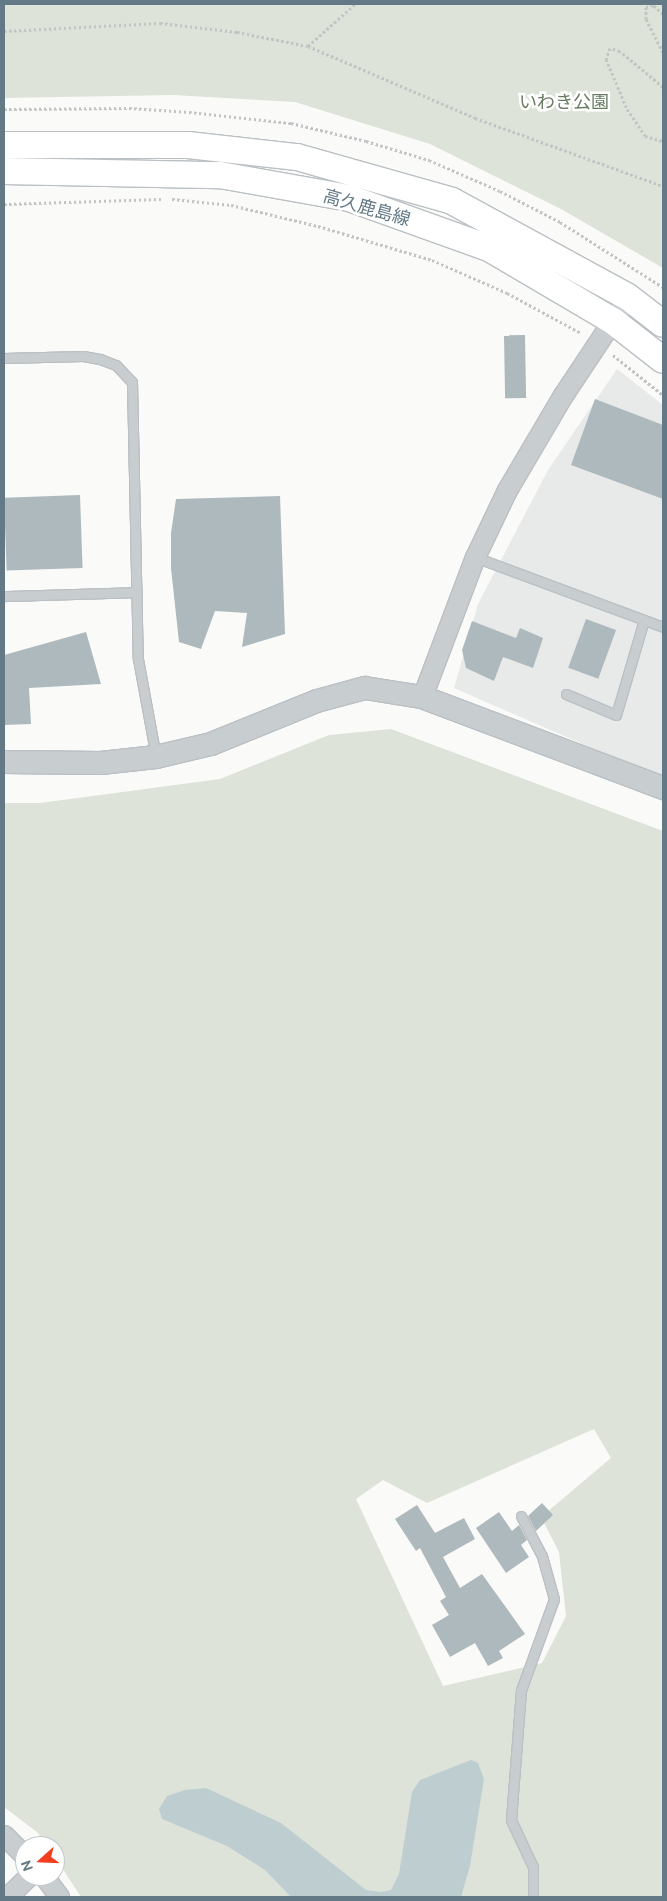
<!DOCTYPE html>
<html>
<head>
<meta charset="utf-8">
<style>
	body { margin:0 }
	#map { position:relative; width:667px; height:1901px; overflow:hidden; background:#fafaf8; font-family:Ubuntu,"Noto Sans JP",sans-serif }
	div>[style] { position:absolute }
	.built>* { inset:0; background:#e8eae9 }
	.green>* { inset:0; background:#dde3d8 }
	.water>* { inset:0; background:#becdd0 }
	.building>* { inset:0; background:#aeb9bd; transform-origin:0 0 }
	.path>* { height:3px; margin-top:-1.5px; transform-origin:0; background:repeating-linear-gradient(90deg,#c1c5c6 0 2.5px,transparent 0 5px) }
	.roads { filter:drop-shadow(1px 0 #bac0c4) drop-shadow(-1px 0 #bac0c4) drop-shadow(0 1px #bac0c4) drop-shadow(0 -1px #bac0c4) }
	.service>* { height:9px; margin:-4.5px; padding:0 4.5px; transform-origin:4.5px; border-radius:4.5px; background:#c8cdd0 }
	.minor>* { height:19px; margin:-9.5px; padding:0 9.5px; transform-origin:9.5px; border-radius:9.5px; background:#c8cdd0 }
	.tertiary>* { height:22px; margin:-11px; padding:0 11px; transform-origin:11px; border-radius:11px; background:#c8cdd0 }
	.secondary>* { height:26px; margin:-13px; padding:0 13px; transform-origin:13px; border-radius:13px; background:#fff }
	span { translate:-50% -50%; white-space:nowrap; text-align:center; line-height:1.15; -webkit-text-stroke:5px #fff; paint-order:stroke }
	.park-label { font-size:18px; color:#697c62 }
	.street-label { font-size:18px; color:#637985 }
	.frame { position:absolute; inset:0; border:5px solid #637985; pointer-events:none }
	.north { position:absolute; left:15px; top:1836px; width:50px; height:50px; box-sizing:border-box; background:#fff; border:1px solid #c1c9ce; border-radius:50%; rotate:250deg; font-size:14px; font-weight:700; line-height:20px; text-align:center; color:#637985 }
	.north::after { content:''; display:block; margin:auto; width:18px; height:22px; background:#f23f20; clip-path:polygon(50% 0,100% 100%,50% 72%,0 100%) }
</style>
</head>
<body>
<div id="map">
	<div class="built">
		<div style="clip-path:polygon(617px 369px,663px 405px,663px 779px,454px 688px,478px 604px,548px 470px)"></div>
	</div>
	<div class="green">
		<div style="clip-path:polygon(4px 4px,663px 4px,663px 268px,561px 209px,430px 144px,295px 102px,173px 95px,4px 98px)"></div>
		<div style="clip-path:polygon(evenodd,391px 729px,663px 831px,663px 1897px,81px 1897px,55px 1857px,55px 1846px,47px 1846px,37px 1832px,4px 1807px,4px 803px,40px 803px,220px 779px,329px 735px,391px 729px,594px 1429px,611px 1458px,541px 1517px,559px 1552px,566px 1616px,542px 1663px,443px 1686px,356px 1499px,383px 1480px,427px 1503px,594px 1429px)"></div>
	</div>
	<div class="water">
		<div style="clip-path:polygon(471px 1760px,478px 1763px,484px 1779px,470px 1866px,461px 1897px,291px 1897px,265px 1870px,227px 1846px,162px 1819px,159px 1809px,167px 1796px,185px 1790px,206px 1788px,281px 1823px,366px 1890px,381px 1892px,391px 1890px,399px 1874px,412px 1792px,420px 1780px)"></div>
	</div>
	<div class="building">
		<div style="left:525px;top:335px;width:63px;height:21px;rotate:89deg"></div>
		<div style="clip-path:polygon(595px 399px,663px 425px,663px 499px,571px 465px)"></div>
		<div style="left:80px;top:495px;width:73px;height:76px;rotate:88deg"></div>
		<div style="clip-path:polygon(280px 496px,285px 634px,242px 647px,247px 613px,215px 611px,201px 649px,179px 642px,171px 568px,171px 533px,176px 499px)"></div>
		<div style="left:586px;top:619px;width:32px;height:52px;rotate:20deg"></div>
		<div style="clip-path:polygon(472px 621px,516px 638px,520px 628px,543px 638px,533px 668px,503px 657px,494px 681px,466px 668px,462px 650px)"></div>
		<div style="clip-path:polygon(86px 632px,101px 684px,29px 688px,31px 724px,4px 725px,4px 655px)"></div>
		<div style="clip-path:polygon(542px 1503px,553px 1515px,536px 1531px,528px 1516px)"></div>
		<div style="clip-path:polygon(417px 1505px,435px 1533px,464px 1518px,475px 1539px,443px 1557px,460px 1588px,482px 1574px,525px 1634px,499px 1651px,503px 1658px,488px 1666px,475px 1643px,450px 1657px,432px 1625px,449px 1615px,440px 1601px,446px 1597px,420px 1548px,416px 1551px,395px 1519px)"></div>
		<div style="clip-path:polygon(499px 1512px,512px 1531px,519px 1525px,527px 1540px,521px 1545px,529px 1557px,506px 1573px,476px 1528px)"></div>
	</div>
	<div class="path">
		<div style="left:663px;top:14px;width:13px;rotate:-138deg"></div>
		<div style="left:653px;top:5px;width:7px;rotate:164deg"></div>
		<div style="left:646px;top:7px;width:12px;rotate:90deg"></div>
		<div style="left:646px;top:19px;width:37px;rotate:63deg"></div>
		<div style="left:4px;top:31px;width:156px;rotate:-2.9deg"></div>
		<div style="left:160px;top:23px;width:78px;rotate:6.7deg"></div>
		<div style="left:237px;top:32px;width:72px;rotate:11.2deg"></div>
		<div style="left:308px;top:46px;width:182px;rotate:23.3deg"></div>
		<div style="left:475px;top:118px;width:200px;rotate:19.9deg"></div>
		<div style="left:308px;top:46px;width:63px;rotate:-41.8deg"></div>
		<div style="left:663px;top:87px;width:56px;rotate:-140.1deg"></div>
		<div style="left:620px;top:51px;width:10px;rotate:-163deg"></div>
		<div style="left:610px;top:48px;width:12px;rotate:110deg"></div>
		<div style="left:606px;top:59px;width:54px;rotate:67.2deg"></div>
		<div style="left:627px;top:109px;width:32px;rotate:56deg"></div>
		<div style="left:645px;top:136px;width:19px;rotate:16deg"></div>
		<div style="left:4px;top:109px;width:125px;rotate:-0.5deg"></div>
		<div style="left:129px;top:108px;width:60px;rotate:3.8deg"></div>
		<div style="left:189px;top:112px;width:103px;rotate:6.2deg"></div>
		<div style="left:291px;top:123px;width:77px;rotate:13.5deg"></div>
		<div style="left:366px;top:141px;width:66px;rotate:16.8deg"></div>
		<div style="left:429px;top:160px;width:77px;rotate:23.6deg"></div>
		<div style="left:500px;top:191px;width:68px;rotate:27.3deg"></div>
		<div style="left:560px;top:222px;width:122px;rotate:32.3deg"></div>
		<div style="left:172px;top:199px;width:59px;rotate:5.8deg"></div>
		<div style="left:231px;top:205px;width:89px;rotate:13.6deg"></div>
		<div style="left:318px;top:226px;width:119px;rotate:16.6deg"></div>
		<div style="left:432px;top:260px;width:82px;rotate:23.7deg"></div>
		<div style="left:507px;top:293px;width:84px;rotate:28.4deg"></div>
		<div style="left:4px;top:204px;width:157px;rotate:-1.8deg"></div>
		<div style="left:613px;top:355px;width:64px;rotate:38.7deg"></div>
	</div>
	<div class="roads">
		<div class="service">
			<div style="left:4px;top:358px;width:79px;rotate:-1.5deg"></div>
			<div style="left:83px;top:356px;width:17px;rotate:10deg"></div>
			<div style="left:100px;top:359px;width:17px;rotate:21deg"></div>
			<div style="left:116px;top:365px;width:23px;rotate:47deg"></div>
			<div style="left:132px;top:382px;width:277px;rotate:88.8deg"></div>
			<div style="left:138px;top:659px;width:100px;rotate:79.6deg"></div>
			<div style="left:475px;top:557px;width:201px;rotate:20.4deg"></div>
			<div style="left:4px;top:596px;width:133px;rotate:-1.7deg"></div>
			<div style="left:566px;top:694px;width:54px;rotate:22.8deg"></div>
			<div style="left:616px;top:715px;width:99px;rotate:-73.6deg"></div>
			<div style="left:521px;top:1516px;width:45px;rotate:62.3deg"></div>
			<div style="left:542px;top:1556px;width:45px;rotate:74.4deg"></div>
			<div style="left:554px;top:1599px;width:97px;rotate:109.9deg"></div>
			<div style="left:521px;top:1690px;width:130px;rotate:94.4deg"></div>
			<div style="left:511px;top:1820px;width:52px;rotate:64.9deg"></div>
			<div style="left:533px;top:1867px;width:30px;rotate:90deg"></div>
		</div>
		<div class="minor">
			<div style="left:422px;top:697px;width:150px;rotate:-69.3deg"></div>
			<div style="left:475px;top:557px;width:74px;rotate:-64.5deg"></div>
			<div style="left:507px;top:490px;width:110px;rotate:-59.5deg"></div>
			<div style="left:563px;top:395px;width:118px;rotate:-56.4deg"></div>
			<div style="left:4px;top:1835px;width:30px;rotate:45deg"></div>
			<div style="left:44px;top:1876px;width:26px;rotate:54deg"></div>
			<div style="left:7px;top:1897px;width:30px;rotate:-44deg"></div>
		</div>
		<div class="tertiary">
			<div style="left:4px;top:762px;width:97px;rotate:0.6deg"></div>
			<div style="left:101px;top:763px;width:55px;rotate:-6.2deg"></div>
			<div style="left:156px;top:757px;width:57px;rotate:-13.3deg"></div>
			<div style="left:211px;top:744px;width:114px;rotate:-22.1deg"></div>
			<div style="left:317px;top:701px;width:50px;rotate:-15.2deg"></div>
			<div style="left:365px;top:688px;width:58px;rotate:9deg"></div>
			<div style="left:422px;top:697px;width:258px;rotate:20.7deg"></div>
		</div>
		<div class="secondary">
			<div style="left:4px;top:145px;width:184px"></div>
			<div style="left:188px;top:145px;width:110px;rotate:6.3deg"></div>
			<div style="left:297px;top:157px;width:161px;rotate:15.8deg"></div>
			<div style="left:452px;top:201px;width:200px;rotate:28.6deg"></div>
			<div style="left:628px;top:297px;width:44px;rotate:37.6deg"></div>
			<div style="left:4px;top:171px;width:216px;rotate:1.1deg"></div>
			<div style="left:220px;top:175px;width:131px;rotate:10.1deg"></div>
			<div style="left:349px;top:198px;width:149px;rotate:19.7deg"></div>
			<div style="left:489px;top:248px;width:144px;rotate:30.5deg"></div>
			<div style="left:613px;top:321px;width:63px;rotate:38deg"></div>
		</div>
	</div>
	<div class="park-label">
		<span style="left:564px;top:101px">いわき公園</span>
	</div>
	<div class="street-label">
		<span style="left:367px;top:207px;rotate:16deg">高久鹿島線</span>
	</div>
	<div class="frame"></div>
	<div class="north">N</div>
</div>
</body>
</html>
